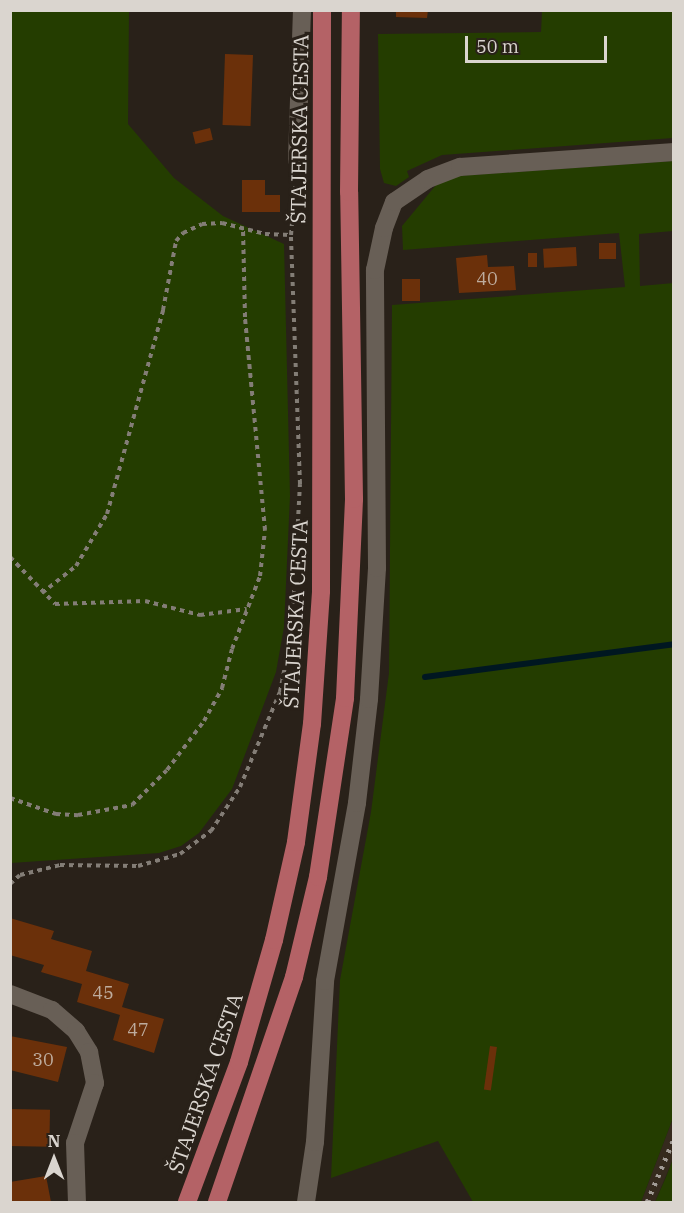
<!DOCTYPE html>
<html>
<head>
<meta charset="utf-8">
<style>
	body { margin:0 }
	#map { position:relative; width:684px; height:1213px; overflow:hidden; background:#292119; font-family:"IBM Plex Serif",serif }
	div>[style] { position:absolute }
	.built>* { inset:0; background:#352a1d }
	.green>* { inset:0; background:#243d00 }
	.stream>* { height:6px; margin:-3px; padding:0 3px; transform-origin:3px; border-radius:3px; background:#001721 }
	.building>* { inset:0; background:#6b300a; transform-origin:0 0 }
	.path>* { height:4px; margin-top:-2px; transform-origin:0; background:repeating-linear-gradient(90deg,#837d76 0 4.5px,transparent 0 9px) }
	.minor>* { height:18px; margin:-9px; padding:0 9px; transform-origin:9px; border-radius:9px; background:#685f56 }
	.major>* { height:18px; margin:-9px; padding:0 9px; transform-origin:9px; border-radius:9px; background:#b46266 }
	.rail>* { height:4.5px; margin-top:-2.25px; transform-origin:0; background:repeating-linear-gradient(90deg,#a19b95 0 3px,transparent 0 9px) }
	span { translate:-50% -50%; white-space:nowrap; text-align:center; line-height:1.15; -webkit-text-stroke:6px #292119; paint-order:stroke }
	.number-label { font-size:18px; color:#beac9e }
	.number-label span { -webkit-text-stroke-width:0 }
	.street-label { font-size:21px; color:#dad5cf }
	.frame { position:absolute; inset:0; border:12px solid #dad5cf; pointer-events:none }
	.north { position:absolute; left:24px; top:1129px; width:60px; height:60px; -webkit-text-stroke:4px #292119; paint-order:stroke; rotate:0deg; font-size:16px; font-weight:700; line-height:24px; text-align:center; color:#dad5cf }
	.north::after { content:''; display:block; margin:auto; width:21px; height:27px; background:#dad5cf; clip-path:polygon(50% 0,100% 100%,50% 72%,0 100%) }
	.scale { position:absolute; left:465px; top:36px; width:142px; height:27px; box-sizing:border-box; border:3px solid #dad5cf; border-top:0; padding-left:8px; font-size:18px; line-height:21px; white-space:nowrap; color:#dad5cf; -webkit-text-stroke:4px #292119; paint-order:stroke }
</style>
</head>
<body>
<div id="map">
	<div class="built">
		<div style="clip-path:polygon(673px 1118px,673px 1159px,655px 1202px,641px 1202px)"></div>
	</div>
	<div class="green">
		<div style="clip-path:polygon(10px 11px,129px 11px,128px 124px,174px 178px,223px 216px,284px 244px,290px 496px,284px 627px,276px 672px,232px 789px,199px 833px,181px 846px,159px 853px,11px 863px)"></div>
		<div style="clip-path:polygon(542px 11px,673px 11px,673px 138px,442px 155px,407px 171px,409px 177px,396px 186px,384px 183px,380px 169px,378px 34px,541px 32px)"></div>
		<div style="clip-path:polygon(673px 161px,673px 231px,639px 234px,640px 286px,674px 283px,673px 1118px,641px 1202px,473px 1202px,438px 1141px,331px 1178px,340px 980px,371px 812px,389px 673px,392px 305px,625px 287px,619px 233px,403px 250px,402px 226px,436px 185px,456px 176px)"></div>
		<div style="clip-path:polygon(673px 1159px,673px 1202px,655px 1202px,666px 1177px)"></div>
	</div>
	<div class="stream">
		<div style="left:425px;top:677px;width:251px;rotate:-7.5deg"></div>
	</div>
	<div class="building">
		<div style="clip-path:polygon(396px 10px,428px 10px,427px 18px,396px 17px)"></div>
		<div style="left:225px;top:54px;width:28px;height:71px;rotate:2deg"></div>
		<div style="left:210px;top:128px;width:12px;height:18px;rotate:76deg"></div>
		<div style="clip-path:polygon(242px 180px,265px 180px,265px 195px,280px 195px,280px 212px,242px 212px)"></div>
		<div style="left:599px;top:243px;width:17px;height:16px"></div>
		<div style="left:576px;top:247px;width:19px;height:33px;rotate:87deg"></div>
		<div style="left:528px;top:253px;width:9px;height:14px"></div>
		<div style="clip-path:polygon(487px 255px,488px 267px,514px 266px,516px 290px,459px 293px,456px 258px)"></div>
		<div style="left:402px;top:279px;width:18px;height:22px"></div>
		<div style="clip-path:polygon(10px 918px,54px 931px,51px 939px,92px 951px,86px 971px,129px 984px,122px 1007px,164px 1019px,154px 1053px,113px 1040px,120px 1015px,77px 1002px,82px 984px,41px 972px,44px 965px,10px 955px)"></div>
		<div style="clip-path:polygon(10px 1036px,67px 1047px,58px 1082px,10px 1070px)"></div>
		<div style="left:490px;top:1046px;width:7px;height:44px;rotate:8deg"></div>
		<div style="left:10px;top:1109px;width:40px;height:37px;rotate:1deg"></div>
		<div style="clip-path:polygon(46px 1176px,51px 1202px,10px 1202px,10px 1182px)"></div>
	</div>
	<div class="path">
		<div style="left:10px;top:557px;width:65px;rotate:46.2deg"></div>
		<div style="left:55px;top:604px;width:90px;rotate:-1.9deg"></div>
		<div style="left:145px;top:601px;width:57px;rotate:14.3deg"></div>
		<div style="left:200px;top:615px;width:47px;rotate:-7.3deg"></div>
		<div style="left:42px;top:593px;width:43px;rotate:-38.5deg"></div>
		<div style="left:76px;top:566px;width:61px;rotate:-59.2deg"></div>
		<div style="left:107px;top:514px;width:212px;rotate:-74.6deg"></div>
		<div style="left:163px;top:310px;width:70px;rotate:-79.3deg"></div>
		<div style="left:176px;top:241px;width:11px;rotate:-49deg"></div>
		<div style="left:183px;top:233px;width:21px;rotate:-25deg"></div>
		<div style="left:202px;top:224px;width:20px;rotate:-3deg"></div>
		<div style="left:222px;top:223px;width:44px;rotate:14.3deg"></div>
		<div style="left:265px;top:234px;width:26px;rotate:2deg"></div>
		<div style="left:10px;top:798px;width:49px;rotate:19.2deg"></div>
		<div style="left:56px;top:814px;width:22px;rotate:3deg"></div>
		<div style="left:78px;top:815px;width:55px;rotate:-10.5deg"></div>
		<div style="left:132px;top:805px;width:49px;rotate:-45deg"></div>
		<div style="left:167px;top:770px;width:61px;rotate:-52.9deg"></div>
		<div style="left:204px;top:721px;width:38px;rotate:-61deg"></div>
		<div style="left:222px;top:688px;width:40px;rotate:-75.6deg"></div>
		<div style="left:232px;top:649px;width:78px;rotate:-69deg"></div>
		<div style="left:260px;top:576px;width:46px;rotate:-83.8deg"></div>
		<div style="left:265px;top:530px;width:214px;rotate:-95.4deg"></div>
		<div style="left:245px;top:317px;width:87px;rotate:-91.3deg"></div>
		<div style="left:10px;top:884px;width:13px;rotate:-42deg"></div>
		<div style="left:20px;top:875px;width:41px;rotate:-14deg"></div>
		<div style="left:60px;top:865px;width:78px;rotate:0.7deg"></div>
		<div style="left:138px;top:866px;width:44px;rotate:-15.9deg"></div>
		<div style="left:180px;top:854px;width:39px;rotate:-37deg"></div>
		<div style="left:211px;top:831px;width:53px;rotate:-56.6deg"></div>
		<div style="left:240px;top:787px;width:103px;rotate:-67.2deg"></div>
		<div style="left:280px;top:692px;width:62px;rotate:-78.9deg"></div>
		<div style="left:292px;top:631px;width:147px;rotate:-86.9deg"></div>
		<div style="left:300px;top:484px;width:249px;rotate:-92.1deg"></div>
		<div style="left:291px;top:235px;width:59px;rotate:-85.2deg"></div>
	</div>
	<div class="minor">
		<div style="left:297px;top:160px;width:150px;rotate:-88.1deg"></div>
		<div style="left:10px;top:994px;width:45px;rotate:20.9deg"></div>
		<div style="left:52px;top:1010px;width:32px;rotate:41deg"></div>
		<div style="left:76px;top:1031px;width:25px;rotate:58deg"></div>
		<div style="left:89px;top:1052px;width:32px;rotate:79deg"></div>
		<div style="left:95px;top:1083px;width:63px;rotate:108.4deg"></div>
		<div style="left:75px;top:1143px;width:59px;rotate:88.1deg"></div>
		<div style="left:306px;top:1202px;width:61px;rotate:-81.5deg"></div>
		<div style="left:315px;top:1142px;width:161px;rotate:-86.4deg"></div>
		<div style="left:325px;top:981px;width:181px;rotate:-79.8deg"></div>
		<div style="left:357px;top:803px;width:105px;rotate:-83.4deg"></div>
		<div style="left:369px;top:699px;width:131px;rotate:-86.5deg"></div>
		<div style="left:377px;top:568px;width:298px;rotate:-90.4deg"></div>
		<div style="left:375px;top:270px;width:43px;rotate:-77.9deg"></div>
		<div style="left:384px;top:228px;width:28px;rotate:-69deg"></div>
		<div style="left:394px;top:202px;width:41px;rotate:-34.1deg"></div>
		<div style="left:428px;top:179px;width:34px;rotate:-21deg"></div>
		<div style="left:460px;top:167px;width:215px;rotate:-4deg"></div>
	</div>
	<div class="major">
		<div style="left:187px;top:1202px;width:149px;rotate:-69.6deg"></div>
		<div style="left:239px;top:1062px;width:127px;rotate:-74deg"></div>
		<div style="left:274px;top:940px;width:100px;rotate:-77.3deg"></div>
		<div style="left:296px;top:842px;width:119px;rotate:-82.3deg"></div>
		<div style="left:312px;top:724px;width:133px;rotate:-86.1deg"></div>
		<div style="left:321px;top:591px;width:581px;rotate:-89.9deg"></div>
		<div style="left:217px;top:1202px;width:238px;rotate:-71.1deg"></div>
		<div style="left:294px;top:977px;width:103px;rotate:-76.5deg"></div>
		<div style="left:318px;top:877px;width:181px;rotate:-81.4deg"></div>
		<div style="left:345px;top:698px;width:199px;rotate:-87.4deg"></div>
		<div style="left:354px;top:499px;width:307px;rotate:-90.9deg"></div>
		<div style="left:349px;top:192px;width:182px;rotate:-89.4deg"></div>
	</div>
	<div class="rail">
		<div style="left:647px;top:1202px;width:69px;rotate:-67.1deg"></div>
	</div>
	<div class="number-label">
		<span style="left:487px;top:279px">40</span>
		<span style="left:103px;top:993px">45</span>
		<span style="left:138px;top:1030px">47</span>
		<span style="left:43px;top:1060px">30</span>
	</div>
	<div class="street-label">
		<span style="left:299px;top:129px;rotate:-89deg">ŠTAJERSKA CESTA</span>
		<span style="left:295px;top:614px;rotate:-87deg">ŠTAJERSKA CESTA</span>
		<span style="left:205px;top:1083px;rotate:-71deg">ŠTAJERSKA CESTA</span>
	</div>
	<div class="frame"></div>
	<div class="north">N</div>
	<div class="scale">50 m</div>
</div>
</body>
</html>
